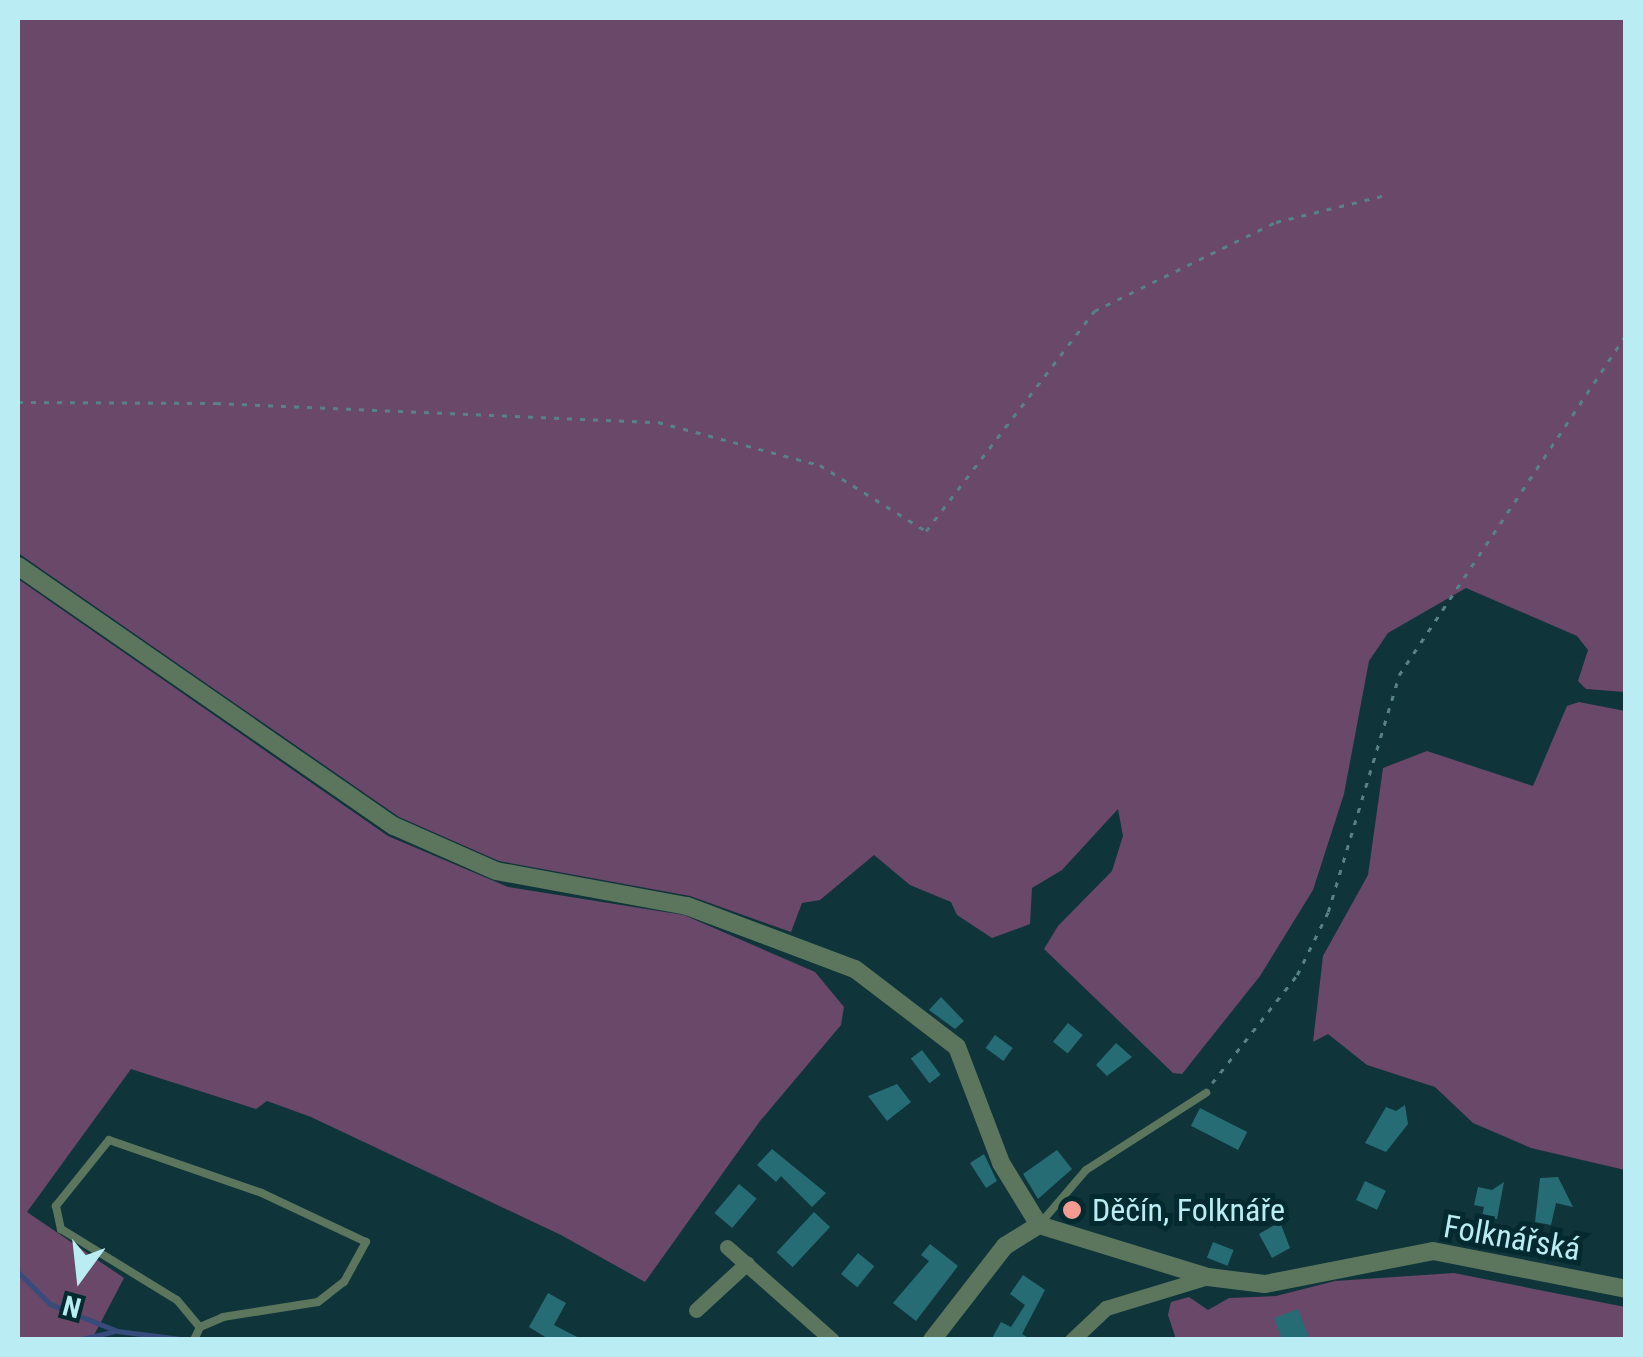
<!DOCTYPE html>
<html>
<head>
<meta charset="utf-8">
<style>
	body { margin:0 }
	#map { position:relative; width:1643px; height:1357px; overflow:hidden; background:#0f353a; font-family:"Roboto Condensed",sans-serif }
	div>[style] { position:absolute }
	.green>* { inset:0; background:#694869 }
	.stream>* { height:5px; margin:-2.5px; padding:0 2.5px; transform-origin:2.5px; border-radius:2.5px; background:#374b7d }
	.building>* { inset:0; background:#266c75; transform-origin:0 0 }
	.path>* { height:2.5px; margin-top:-1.25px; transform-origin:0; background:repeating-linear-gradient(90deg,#578288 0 5px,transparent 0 13px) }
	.service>* { height:8px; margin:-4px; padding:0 4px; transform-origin:4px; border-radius:4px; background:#5c765e }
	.minor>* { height:15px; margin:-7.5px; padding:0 7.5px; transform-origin:7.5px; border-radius:7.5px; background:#5c765e }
	.tertiary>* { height:18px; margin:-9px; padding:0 9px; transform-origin:9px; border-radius:9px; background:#5c765e }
	.dots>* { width:28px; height:28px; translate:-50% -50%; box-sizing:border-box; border:5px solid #032b2f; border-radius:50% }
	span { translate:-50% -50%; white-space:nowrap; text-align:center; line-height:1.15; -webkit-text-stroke:10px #032b2f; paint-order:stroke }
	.poi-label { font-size:32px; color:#b9ecf3 }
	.left { translate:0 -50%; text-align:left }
	.street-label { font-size:32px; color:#b9ecf3 }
	.frame { position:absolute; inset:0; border:20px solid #b9ecf3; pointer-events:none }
	.north { position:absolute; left:30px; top:1227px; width:100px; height:100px; -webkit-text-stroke:8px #032b2f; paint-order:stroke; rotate:195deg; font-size:28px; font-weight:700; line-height:40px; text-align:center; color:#b9ecf3 }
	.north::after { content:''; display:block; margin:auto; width:35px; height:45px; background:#b9ecf3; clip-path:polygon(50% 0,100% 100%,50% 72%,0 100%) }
</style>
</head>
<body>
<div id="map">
	<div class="green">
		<div style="clip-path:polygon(18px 18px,1625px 18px,1625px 692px,1586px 689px,1578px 681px,1588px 650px,1577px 636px,1466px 588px,1388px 633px,1369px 661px,1344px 794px,1313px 890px,1260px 976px,1182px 1074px,1173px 1073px,1044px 949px,1058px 926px,1112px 871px,1123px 836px,1118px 809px,1062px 870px,1032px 888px,1030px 924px,992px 938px,957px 915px,951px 902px,910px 885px,874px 855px,820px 900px,802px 903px,791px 932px,690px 896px,499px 861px,399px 817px,18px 553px)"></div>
		<div style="clip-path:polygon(18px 579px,388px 836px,508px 887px,684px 915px,815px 972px,844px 1007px,841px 1025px,760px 1121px,645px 1282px,561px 1235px,311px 1117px,267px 1101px,256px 1109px,131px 1069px,27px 1212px,124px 1278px,92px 1339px,18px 1339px)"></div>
		<div style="clip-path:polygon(1579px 702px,1625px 711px,1625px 1170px,1531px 1148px,1473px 1123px,1435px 1087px,1367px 1065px,1328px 1034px,1313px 1042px,1323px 956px,1368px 875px,1383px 768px,1427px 751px,1533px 786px,1567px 706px)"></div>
		<div style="clip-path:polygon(1454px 1273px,1625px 1307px,1625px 1339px,1176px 1339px,1168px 1315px,1171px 1302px,1189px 1297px,1208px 1310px,1229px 1298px,1276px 1296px,1335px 1281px)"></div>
	</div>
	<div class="stream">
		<div style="left:18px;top:1272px;width:45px;rotate:45deg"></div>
		<div style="left:50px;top:1304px;width:72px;rotate:21.9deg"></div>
		<div style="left:117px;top:1331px;width:72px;rotate:7.2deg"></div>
		<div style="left:77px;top:1340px;width:37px;rotate:-13deg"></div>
	</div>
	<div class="building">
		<div style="clip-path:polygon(941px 997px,964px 1021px,955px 1029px,929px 1010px)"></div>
		<div style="left:1068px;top:1023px;width:19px;height:24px;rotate:39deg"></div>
		<div style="left:995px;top:1035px;width:22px;height:16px;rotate:36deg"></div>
		<div style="clip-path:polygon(1116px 1043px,1132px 1057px,1107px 1076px,1096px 1065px)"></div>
		<div style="left:922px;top:1050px;width:31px;height:14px;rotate:53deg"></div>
		<div style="clip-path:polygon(897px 1084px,911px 1102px,887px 1121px,868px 1096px)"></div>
		<div style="clip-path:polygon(1405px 1105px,1408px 1124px,1386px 1152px,1365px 1143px,1386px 1107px,1396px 1111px)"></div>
		<div style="left:1200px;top:1108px;width:53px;height:20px;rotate:27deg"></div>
		<div style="clip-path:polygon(772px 1149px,826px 1193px,812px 1207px,781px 1176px,776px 1182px,757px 1165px)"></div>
		<div style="clip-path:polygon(1057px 1150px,1072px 1169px,1038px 1199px,1023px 1174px)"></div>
		<div style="clip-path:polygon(984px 1154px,997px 1181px,986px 1188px,970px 1163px)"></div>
		<div style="clip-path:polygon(1558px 1177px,1573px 1207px,1556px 1203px,1551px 1225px,1535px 1222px,1540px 1178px)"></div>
		<div style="left:1365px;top:1181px;width:23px;height:21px;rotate:25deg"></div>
		<div style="clip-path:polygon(1504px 1182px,1497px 1219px,1482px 1216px,1484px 1207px,1474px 1205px,1478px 1187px,1492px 1190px)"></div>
		<div style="left:739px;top:1184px;width:23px;height:38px;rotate:40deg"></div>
		<div style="left:814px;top:1212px;width:22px;height:55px;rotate:43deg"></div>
		<div style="clip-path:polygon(1280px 1222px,1290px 1248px,1272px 1258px,1259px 1234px)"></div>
		<div style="left:1213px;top:1242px;width:22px;height:17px;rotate:21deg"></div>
		<div style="clip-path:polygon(930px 1244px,958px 1266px,916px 1321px,893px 1303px,929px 1261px,921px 1255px)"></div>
		<div style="left:858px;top:1253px;width:21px;height:27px;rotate:39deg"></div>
		<div style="clip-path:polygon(1023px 1275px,1045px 1290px,1022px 1334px,1032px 1340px,991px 1340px,1001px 1322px,1011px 1327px,1025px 1305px,1010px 1294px)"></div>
		<div style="clip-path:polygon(548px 1293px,566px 1303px,554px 1325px,583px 1340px,550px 1340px,529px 1327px)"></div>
		<div style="clip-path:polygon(1298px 1309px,1310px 1340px,1282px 1340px,1274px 1318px)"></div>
	</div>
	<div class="path">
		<div style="left:18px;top:402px;width:198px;rotate:0.3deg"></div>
		<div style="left:216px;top:403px;width:442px;rotate:2.5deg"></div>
		<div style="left:658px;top:422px;width:168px;rotate:14.9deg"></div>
		<div style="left:820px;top:465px;width:125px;rotate:31.9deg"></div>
		<div style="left:926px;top:531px;width:277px;rotate:-52.6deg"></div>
		<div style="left:1094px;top:311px;width:203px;rotate:-26.1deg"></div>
		<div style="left:1276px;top:222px;width:113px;rotate:-13.8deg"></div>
		<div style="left:1212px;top:1083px;width:137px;rotate:-51.8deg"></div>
		<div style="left:1297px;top:975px;width:70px;rotate:-63.8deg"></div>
		<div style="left:1328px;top:912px;width:247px;rotate:-73.3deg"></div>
		<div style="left:1399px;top:675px;width:410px;rotate:-56.3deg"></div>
	</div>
	<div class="service">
		<div style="left:1039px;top:1225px;width:72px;rotate:-49.5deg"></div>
		<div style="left:1086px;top:1170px;width:143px;rotate:-32.7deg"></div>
		<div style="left:194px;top:1340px;width:14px;rotate:-65deg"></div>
		<div style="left:200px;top:1327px;width:25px;rotate:-23deg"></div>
		<div style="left:223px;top:1317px;width:96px;rotate:-9deg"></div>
		<div style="left:318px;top:1302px;width:33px;rotate:-38deg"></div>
		<div style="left:344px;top:1282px;width:46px;rotate:-61.2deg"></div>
		<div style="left:366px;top:1242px;width:115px;rotate:-154.8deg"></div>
		<div style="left:262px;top:1193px;width:162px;rotate:-160.9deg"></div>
		<div style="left:109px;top:1140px;width:85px;rotate:128.8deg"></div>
		<div style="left:56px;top:1206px;width:24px;rotate:78deg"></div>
		<div style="left:61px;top:1229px;width:136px;rotate:31.5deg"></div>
		<div style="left:177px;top:1300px;width:35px;rotate:50deg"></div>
	</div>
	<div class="minor">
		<div style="left:727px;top:1247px;width:140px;rotate:41.5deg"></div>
		<div style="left:696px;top:1310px;width:69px;rotate:-42.7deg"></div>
		<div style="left:1072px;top:1340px;width:47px;rotate:-43.3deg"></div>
		<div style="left:1106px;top:1308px;width:107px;rotate:-16.9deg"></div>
	</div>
	<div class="tertiary">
		<div style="left:18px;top:566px;width:457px;rotate:34.7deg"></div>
		<div style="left:394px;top:826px;width:111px;rotate:23.8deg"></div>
		<div style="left:496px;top:871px;width:194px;rotate:10.4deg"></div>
		<div style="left:687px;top:906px;width:179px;rotate:20.6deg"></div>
		<div style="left:855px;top:969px;width:128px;rotate:37.4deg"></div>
		<div style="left:957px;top:1047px;width:124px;rotate:69.2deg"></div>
		<div style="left:1001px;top:1163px;width:73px;rotate:58.5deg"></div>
		<div style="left:932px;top:1340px;width:119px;rotate:-52.2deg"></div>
		<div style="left:1005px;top:1246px;width:40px;rotate:-32deg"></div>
		<div style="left:1039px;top:1225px;width:177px;rotate:17.1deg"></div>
		<div style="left:1208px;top:1277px;width:57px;rotate:7deg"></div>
		<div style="left:1265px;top:1284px;width:171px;rotate:-11.1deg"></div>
		<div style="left:1433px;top:1251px;width:197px;rotate:11.1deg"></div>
	</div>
	<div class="dots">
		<div style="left:1072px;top:1210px;background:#f59c92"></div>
	</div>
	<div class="poi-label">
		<span class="left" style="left:1092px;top:1210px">Děčín, Folknáře</span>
	</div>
	<div class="street-label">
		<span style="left:1512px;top:1238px;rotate:10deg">Folknářská</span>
	</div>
	<div class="frame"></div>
	<div class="north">N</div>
</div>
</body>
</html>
